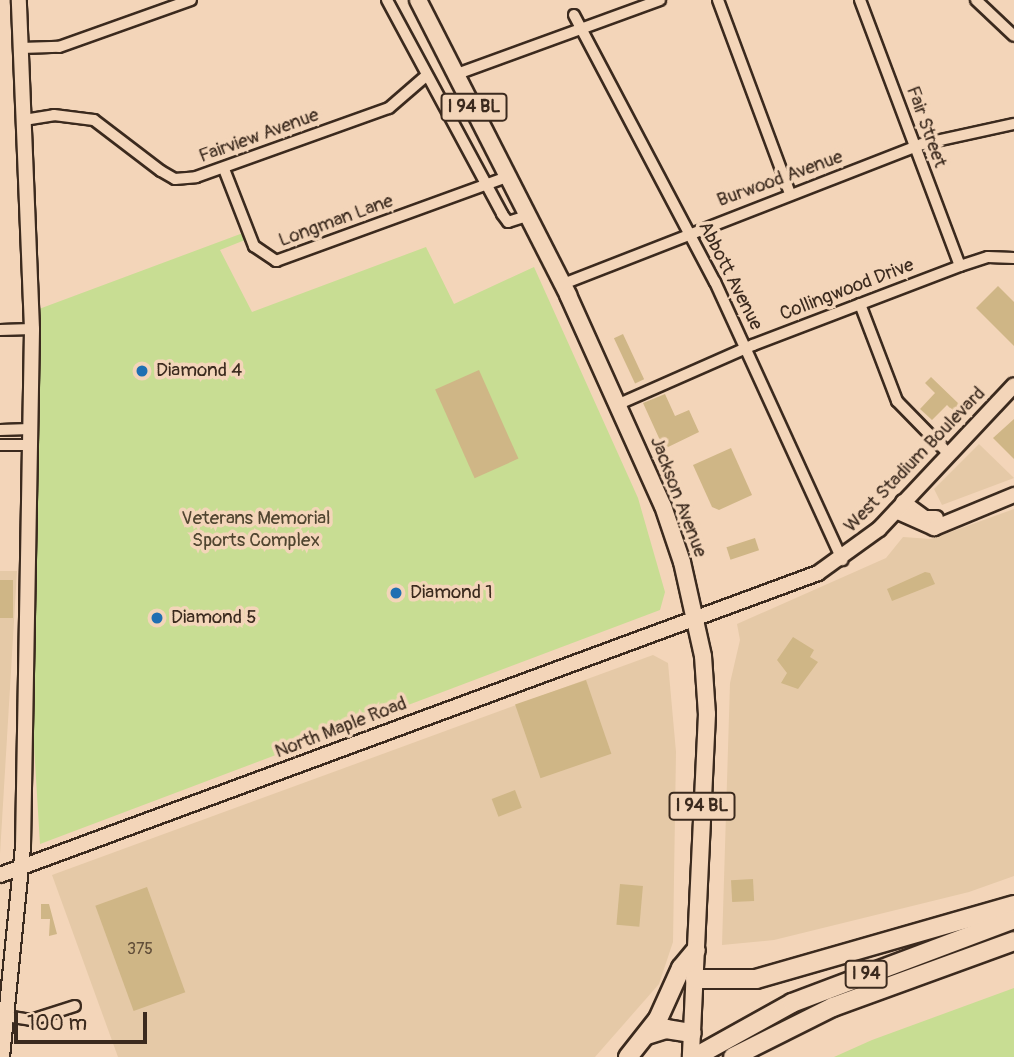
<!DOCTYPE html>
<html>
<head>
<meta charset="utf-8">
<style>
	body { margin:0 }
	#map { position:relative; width:1014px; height:1057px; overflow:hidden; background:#f3d5b9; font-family:Pangolin,sans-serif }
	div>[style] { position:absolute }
	.built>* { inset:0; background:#e5c9a7 }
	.green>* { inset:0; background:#c8dd93 }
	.building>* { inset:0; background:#cfb686; transform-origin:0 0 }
	.roads { filter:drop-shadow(2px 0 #3b2a1e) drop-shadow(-2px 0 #3b2a1e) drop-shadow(0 2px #3b2a1e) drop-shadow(0 -2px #3b2a1e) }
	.street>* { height:10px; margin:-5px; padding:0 5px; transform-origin:5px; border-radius:5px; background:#f3d5b9 }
	.secondary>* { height:14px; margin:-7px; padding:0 7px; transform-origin:7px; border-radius:7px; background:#f3d5b9 }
	.primary>* { height:16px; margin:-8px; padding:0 8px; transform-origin:8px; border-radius:8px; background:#f3d5b9 }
	.highway>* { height:18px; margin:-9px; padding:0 9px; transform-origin:9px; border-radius:9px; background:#f3d5b9 }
	.dots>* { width:19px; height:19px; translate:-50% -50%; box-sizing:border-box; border:4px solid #f3d5b9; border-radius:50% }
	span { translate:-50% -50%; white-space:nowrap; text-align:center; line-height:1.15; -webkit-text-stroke:7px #f3d5b9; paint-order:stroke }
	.number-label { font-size:16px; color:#604d38 }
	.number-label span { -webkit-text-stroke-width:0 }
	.shield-label span { padding:2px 5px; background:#f3d5b9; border:2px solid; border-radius:5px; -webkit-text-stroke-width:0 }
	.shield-label { font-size:18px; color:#3b2a1e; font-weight:700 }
	.street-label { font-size:19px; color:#3b2a1e }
	.poi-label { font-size:19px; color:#3b2a1e }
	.left { translate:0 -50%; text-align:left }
	.park-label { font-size:19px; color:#504530 }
	.scale { position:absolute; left:14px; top:1012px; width:133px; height:32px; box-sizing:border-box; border:4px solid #3b2a1e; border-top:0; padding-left:9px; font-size:21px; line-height:24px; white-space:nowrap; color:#3b2a1e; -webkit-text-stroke:5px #f3d5b9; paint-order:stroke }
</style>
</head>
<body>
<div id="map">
	<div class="built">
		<div style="clip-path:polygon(979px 444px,1014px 478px,942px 505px,934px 489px)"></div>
		<div style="clip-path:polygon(1014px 509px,1014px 876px,969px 892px,774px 940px,722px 945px,730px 683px,740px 640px,737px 624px,886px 558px,903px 537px,931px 539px)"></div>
		<div style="clip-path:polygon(0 571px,17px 571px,0 854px)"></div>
		<div style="clip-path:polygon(653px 655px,668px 663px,676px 752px,673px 942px,659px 984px,595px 1057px,118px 1057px,52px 875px)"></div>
	</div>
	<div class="green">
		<div style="clip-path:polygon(243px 233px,245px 240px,220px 250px,252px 312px,426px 247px,454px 304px,534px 267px,638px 498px,665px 592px,660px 610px,40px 844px,32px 713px,39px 309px)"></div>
		<div style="clip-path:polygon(1014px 988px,1014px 1057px,834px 1057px,872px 1040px)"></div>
	</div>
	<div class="building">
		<div style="clip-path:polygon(998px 286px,1014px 302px,1014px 346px,976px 308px)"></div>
		<div style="left:623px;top:334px;width:50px;height:10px;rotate:65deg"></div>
		<div style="left:479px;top:370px;width:97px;height:48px;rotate:66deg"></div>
		<div style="clip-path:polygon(931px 377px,959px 404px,953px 411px,947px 405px,932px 420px,920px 409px,935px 393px,925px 383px)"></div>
		<div style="clip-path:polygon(665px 394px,675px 416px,689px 410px,699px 432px,664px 449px,643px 403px)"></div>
		<div style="clip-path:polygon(1014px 419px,1014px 459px,993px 438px)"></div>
		<div style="clip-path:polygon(731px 448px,752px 495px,719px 510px,712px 507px,693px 465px)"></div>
		<div style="left:755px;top:538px;width:13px;height:30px;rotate:72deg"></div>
		<div style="clip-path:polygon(925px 572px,930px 573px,935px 584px,892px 601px,887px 589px)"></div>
		<div style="left:0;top:580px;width:13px;height:38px"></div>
		<div style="clip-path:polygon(793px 637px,814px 650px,810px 657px,818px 662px,798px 689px,781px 683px,787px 673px,777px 660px)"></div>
		<div style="left:586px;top:680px;width:78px;height:75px;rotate:71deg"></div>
		<div style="left:515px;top:790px;width:19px;height:25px;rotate:69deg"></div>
		<div style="left:753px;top:879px;width:22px;height:22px;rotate:87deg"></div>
		<div style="left:620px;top:884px;width:23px;height:41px;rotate:5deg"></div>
		<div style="left:147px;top:887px;width:112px;height:55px;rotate:70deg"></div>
		<div style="clip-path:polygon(41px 904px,49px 904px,57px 934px,49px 936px,50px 919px,41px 919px)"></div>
	</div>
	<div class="roads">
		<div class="street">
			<div style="left:387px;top:0;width:243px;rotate:61.7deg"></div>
			<div style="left:502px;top:214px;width:10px;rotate:53deg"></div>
			<div style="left:508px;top:222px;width:23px;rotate:-18deg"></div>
			<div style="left:718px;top:0;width:207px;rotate:69.6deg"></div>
			<div style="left:860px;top:0;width:284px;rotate:69.4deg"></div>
			<div style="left:976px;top:0;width:52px;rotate:43.5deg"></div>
			<div style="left:574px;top:15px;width:302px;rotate:62.2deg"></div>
			<div style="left:715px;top:282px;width:306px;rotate:65.4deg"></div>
			<div style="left:21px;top:48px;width:38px;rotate:-2deg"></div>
			<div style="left:59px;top:47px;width:140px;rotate:-19.6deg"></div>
			<div style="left:457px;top:74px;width:216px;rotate:-20deg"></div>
			<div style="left:24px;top:120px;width:30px;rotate:-9deg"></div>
			<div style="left:54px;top:115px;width:40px;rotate:7.1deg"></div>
			<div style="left:94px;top:120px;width:84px;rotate:37.3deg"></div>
			<div style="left:161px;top:171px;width:16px;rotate:30deg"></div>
			<div style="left:175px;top:179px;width:21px;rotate:-5deg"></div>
			<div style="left:196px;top:177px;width:205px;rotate:-19.7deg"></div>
			<div style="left:389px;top:108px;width:49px;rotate:-40.9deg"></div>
			<div style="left:224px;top:169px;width:83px;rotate:68.7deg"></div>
			<div style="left:254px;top:246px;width:27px;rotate:34deg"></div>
			<div style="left:276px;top:261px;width:249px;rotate:-20deg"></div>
			<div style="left:563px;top:284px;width:385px;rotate:-21.3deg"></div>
			<div style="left:922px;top:144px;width:94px;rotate:-12.3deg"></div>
			<div style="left:860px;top:304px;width:104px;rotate:69.1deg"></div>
			<div style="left:897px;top:401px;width:73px;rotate:45.6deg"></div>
			<div style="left:0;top:330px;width:32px;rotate:-2deg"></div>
			<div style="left:619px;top:404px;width:146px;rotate:-23.8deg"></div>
			<div style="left:753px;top:345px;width:222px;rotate:-20.9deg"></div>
			<div style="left:960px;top:266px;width:29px;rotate:-18deg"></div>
			<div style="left:988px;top:257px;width:26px;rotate:2deg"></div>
			<div style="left:0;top:430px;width:30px;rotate:-2deg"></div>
			<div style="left:0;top:445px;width:29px"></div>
			<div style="left:6px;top:1016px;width:25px;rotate:9deg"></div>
			<div style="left:31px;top:1020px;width:46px;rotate:-17.7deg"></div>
		</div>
		<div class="secondary">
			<div style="left:903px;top:502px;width:27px;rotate:36deg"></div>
			<div style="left:925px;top:518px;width:11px"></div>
			<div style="left:896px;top:511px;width:42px;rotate:24.1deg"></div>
			<div style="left:934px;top:528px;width:87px;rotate:-22.4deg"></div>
			<div style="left:0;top:875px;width:872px;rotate:-20.26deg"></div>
			<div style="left:818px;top:573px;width:75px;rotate:-35.8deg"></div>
			<div style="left:879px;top:529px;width:197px;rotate:-46.8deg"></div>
			<div style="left:2px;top:1057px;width:212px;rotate:-84.3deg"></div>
			<div style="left:23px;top:846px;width:517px;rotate:-89deg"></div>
			<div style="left:32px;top:329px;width:329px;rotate:-92.3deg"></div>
		</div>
		<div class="primary">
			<div style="left:418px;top:0;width:331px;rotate:63deg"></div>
			<div style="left:568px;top:295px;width:231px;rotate:65.8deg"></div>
			<div style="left:663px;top:506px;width:59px;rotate:71.3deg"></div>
			<div style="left:682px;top:562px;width:96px;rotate:77.4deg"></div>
			<div style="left:703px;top:656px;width:58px;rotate:86.1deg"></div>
			<div style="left:707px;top:714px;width:343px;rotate:92.7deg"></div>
		</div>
		<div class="highway">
			<div style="left:695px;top:979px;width:61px"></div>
			<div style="left:756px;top:979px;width:268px;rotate:-16deg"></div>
			<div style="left:647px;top:1035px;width:20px;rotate:-18deg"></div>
			<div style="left:666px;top:1029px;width:26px;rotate:9deg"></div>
			<div style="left:628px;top:1057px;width:48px;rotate:-51.7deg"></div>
			<div style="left:658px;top:1019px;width:56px;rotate:-65.7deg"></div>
			<div style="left:681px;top:968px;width:23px;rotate:-50deg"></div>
			<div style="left:695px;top:1057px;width:111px;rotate:-29.1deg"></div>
			<div style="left:792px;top:1003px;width:237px;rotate:-20.7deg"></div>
			<div style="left:733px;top:1057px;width:112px;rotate:-26.6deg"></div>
			<div style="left:833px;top:1007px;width:193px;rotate:-20deg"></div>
		</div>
	</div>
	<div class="dots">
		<div style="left:142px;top:371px;background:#1f6fb2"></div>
		<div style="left:396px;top:593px;background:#1f6fb2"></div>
		<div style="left:157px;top:618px;background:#1f6fb2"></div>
	</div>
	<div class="number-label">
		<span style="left:140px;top:949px">375</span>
	</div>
	<div class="shield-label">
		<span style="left:474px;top:107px">I 94 BL</span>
		<span style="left:702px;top:806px">I 94 BL</span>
		<span style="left:866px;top:974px">I 94</span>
	</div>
	<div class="street-label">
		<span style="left:926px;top:127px;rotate:70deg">Fair Street</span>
		<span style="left:259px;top:136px;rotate:-20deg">Fairview Avenue</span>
		<span style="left:780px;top:179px;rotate:-20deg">Burwood Avenue</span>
		<span style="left:336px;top:221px;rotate:-20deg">Longman Lane</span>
		<span style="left:730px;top:276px;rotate:63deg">Abbott Avenue</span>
		<span style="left:847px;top:290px;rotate:-21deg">Collingwood Drive</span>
		<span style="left:915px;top:460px;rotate:-46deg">West Stadium Boulevard</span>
		<span style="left:678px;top:497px;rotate:69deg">Jackson Avenue</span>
		<span style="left:341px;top:728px;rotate:-21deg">North Maple Road</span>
	</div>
	<div class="poi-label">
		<span class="left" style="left:156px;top:371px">Diamond 4</span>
		<span class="left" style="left:410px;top:593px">Diamond 1</span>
		<span class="left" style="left:171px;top:618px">Diamond 5</span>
	</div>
	<div class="park-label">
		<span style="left:256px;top:530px">Veterans Memorial<br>Sports Complex</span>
	</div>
	<div class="scale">100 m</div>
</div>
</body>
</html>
